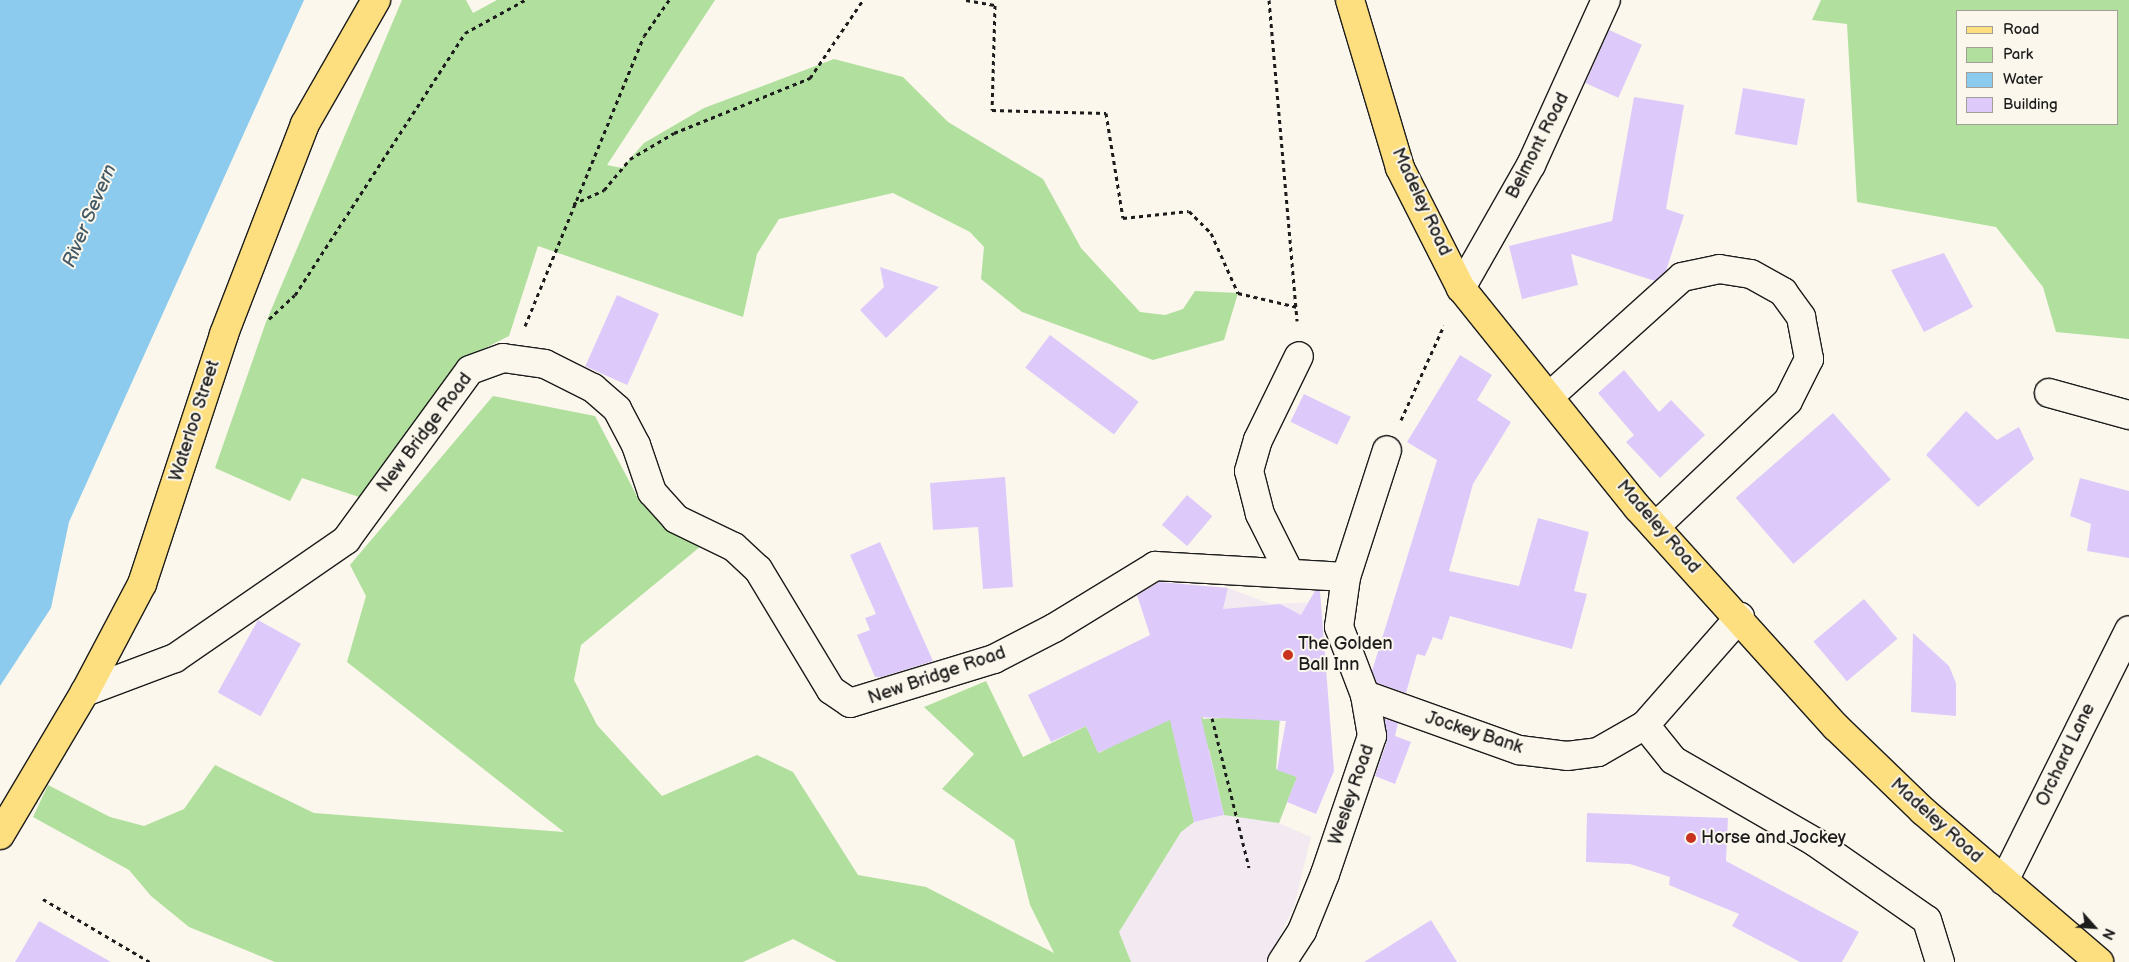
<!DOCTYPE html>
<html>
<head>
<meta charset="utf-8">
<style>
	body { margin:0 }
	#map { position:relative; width:2129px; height:962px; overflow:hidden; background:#fbf7ec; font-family:"Balsamiq Sans",sans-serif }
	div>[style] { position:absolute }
	.built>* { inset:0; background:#f2eaf0 }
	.green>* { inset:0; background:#b1df9e }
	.water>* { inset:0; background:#8ccbed }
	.building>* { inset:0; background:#ddcafb; transform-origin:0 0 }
	.path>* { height:3px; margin-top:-1.5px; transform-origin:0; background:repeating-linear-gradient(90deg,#1c1c1c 0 4px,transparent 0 8px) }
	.roads { filter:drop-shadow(1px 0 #1c1c1c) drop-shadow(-1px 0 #1c1c1c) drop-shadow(0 1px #1c1c1c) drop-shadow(0 -1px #1c1c1c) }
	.minor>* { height:28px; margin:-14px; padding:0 14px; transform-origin:14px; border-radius:14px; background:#fbf7ec }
	.major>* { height:28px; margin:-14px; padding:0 14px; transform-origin:14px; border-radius:14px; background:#fddf80 }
	.dots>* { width:14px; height:14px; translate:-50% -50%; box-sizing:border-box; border:2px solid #fbf7ec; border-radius:50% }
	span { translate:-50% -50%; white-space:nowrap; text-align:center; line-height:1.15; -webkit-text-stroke:4px #fbf7ec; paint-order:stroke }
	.street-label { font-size:18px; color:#1c1c1c }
	.poi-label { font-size:18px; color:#1c1c1c }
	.left { translate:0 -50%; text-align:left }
	.water-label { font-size:19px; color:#435965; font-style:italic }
	.legend { position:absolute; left:1956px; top:10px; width:162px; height:115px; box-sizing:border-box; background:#fbf7ec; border:1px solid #a29f99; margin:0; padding:6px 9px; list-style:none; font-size:15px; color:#1c1c1c }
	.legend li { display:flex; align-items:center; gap:10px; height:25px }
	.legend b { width:25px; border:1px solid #a29f99 }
	.north { position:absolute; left:2069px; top:902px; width:50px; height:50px; -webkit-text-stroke:4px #fbf7ec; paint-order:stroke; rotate:116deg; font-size:14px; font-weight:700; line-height:20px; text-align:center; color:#1c1c1c }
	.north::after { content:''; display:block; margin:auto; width:18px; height:22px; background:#1c1c1c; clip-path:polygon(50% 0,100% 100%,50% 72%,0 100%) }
</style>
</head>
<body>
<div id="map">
	<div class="built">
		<div style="clip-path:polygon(1228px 588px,1271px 604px,1320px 602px,1281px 703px,1276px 769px,1297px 777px,1279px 823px,1311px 837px,1294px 907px,1267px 962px,1131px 962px,1119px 932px,1181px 832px,1194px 822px,1224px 815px,1192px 685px,1222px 614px)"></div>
	</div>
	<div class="green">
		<div style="clip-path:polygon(402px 0,466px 0,473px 13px,497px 0,715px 0,607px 165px,622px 168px,644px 143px,704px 108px,834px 59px,903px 77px,948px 122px,1043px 179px,1081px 248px,1140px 312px,1165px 315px,1183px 309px,1195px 291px,1238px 293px,1224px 340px,1153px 360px,1022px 312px,981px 279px,984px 247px,970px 232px,893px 193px,779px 219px,757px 254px,743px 317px,538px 246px,509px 336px,465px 358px,359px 497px,302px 478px,290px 501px,215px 468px,266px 322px)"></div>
		<div style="clip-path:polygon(evenodd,1821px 0,2129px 0,2129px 339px,2056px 332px,2043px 287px,1996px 227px,1857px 202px,1847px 24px,1812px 20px,1821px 0,1958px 11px,2118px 11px,2118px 124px,1958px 124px,1958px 11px)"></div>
		<div style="clip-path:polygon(493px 396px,595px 416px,640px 502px,701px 546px,581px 645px,574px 680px,597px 725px,662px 796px,757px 755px,793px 772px,858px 875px,926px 887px,1054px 953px,1030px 905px,1014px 840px,942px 789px,974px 754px,924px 707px,986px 681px,1023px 757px,1086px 726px,1099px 753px,1197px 700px,1203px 719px,1225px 718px,1281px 703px,1276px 769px,1297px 777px,1279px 823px,1224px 815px,1209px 749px,1179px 756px,1194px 822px,1181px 832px,1119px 932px,1131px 962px,837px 962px,793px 939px,743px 962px,275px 962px,189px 927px,151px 896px,129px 870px,33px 817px,48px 785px,110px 817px,144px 826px,184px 809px,215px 765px,314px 813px,564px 832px,347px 662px,366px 596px,350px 565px)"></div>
	</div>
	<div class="water">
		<div style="clip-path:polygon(0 0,304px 0,69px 522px,51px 608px,0 686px)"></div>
	</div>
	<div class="building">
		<div style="left:1609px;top:30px;width:36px;height:58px;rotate:24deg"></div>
		<div style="left:1743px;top:88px;width:63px;height:47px;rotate:10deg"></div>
		<div style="clip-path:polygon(1634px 97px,1684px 105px,1666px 209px,1684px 215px,1666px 271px,1655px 281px,1571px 254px,1578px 285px,1522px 299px,1509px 246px,1612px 221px)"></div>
		<div style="clip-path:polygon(1944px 253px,1973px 307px,1924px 332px,1891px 270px)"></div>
		<div style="clip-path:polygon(880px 267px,939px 287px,886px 338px,860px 310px,884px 287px)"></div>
		<div style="left:617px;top:295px;width:46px;height:78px;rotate:24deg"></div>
		<div style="left:1050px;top:335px;width:111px;height:41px;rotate:37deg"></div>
		<div style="clip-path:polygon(1460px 355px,1492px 375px,1477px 400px,1511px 422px,1473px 484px,1449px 571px,1519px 586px,1538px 518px,1589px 532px,1574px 591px,1587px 594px,1572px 649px,1450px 616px,1442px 640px,1433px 637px,1425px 656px,1417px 654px,1406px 693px,1377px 683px,1372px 671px,1437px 460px,1407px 442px)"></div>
		<div style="clip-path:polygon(1624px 370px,1659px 412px,1671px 400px,1705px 435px,1660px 478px,1626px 442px,1634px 435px,1598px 393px)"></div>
		<div style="left:1304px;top:394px;width:52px;height:31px;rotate:26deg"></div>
		<div style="clip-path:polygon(1966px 411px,1997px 440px,2019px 427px,2034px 459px,1978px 507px,1926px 455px)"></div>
		<div style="left:1833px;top:413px;width:88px;height:129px;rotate:49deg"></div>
		<div style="clip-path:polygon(1005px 477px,1013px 587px,983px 589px,978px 527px,933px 530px,930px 483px)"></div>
		<div style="clip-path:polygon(2080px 478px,2129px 491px,2129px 558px,2087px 551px,2091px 524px,2070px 516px)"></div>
		<div style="left:1187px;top:495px;width:33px;height:39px;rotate:40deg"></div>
		<div style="clip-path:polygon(880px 542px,933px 661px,882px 677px,875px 677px,857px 635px,870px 630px,865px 618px,876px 614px,850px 555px)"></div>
		<div style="clip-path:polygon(1159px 582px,1228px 588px,1223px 609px,1280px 604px,1301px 615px,1315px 591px,1320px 591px,1334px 771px,1316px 814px,1287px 802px,1297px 777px,1277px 770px,1286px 721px,1201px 717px,1224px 815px,1194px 822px,1170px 720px,1098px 753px,1086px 726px,1051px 742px,1028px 695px,1150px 635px,1137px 595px)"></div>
		<div style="left:1864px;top:599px;width:52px;height:66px;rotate:50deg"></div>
		<div style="left:258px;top:620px;width:49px;height:83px;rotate:29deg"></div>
		<div style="clip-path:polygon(1913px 633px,1949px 666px,1956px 683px,1956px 716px,1911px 712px)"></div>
		<div style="clip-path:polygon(1385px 719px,1398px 723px,1395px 736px,1411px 742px,1395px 784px,1375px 776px,1387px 741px)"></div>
		<div style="clip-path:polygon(1587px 813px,1728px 818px,1726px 861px,1859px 932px,1842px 962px,1800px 962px,1732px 926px,1739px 914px,1669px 885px,1670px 877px,1630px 864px,1586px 862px)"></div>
		<div style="clip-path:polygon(1431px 920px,1457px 962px,1364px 962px)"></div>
		<div style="clip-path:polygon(39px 921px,111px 962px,15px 962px)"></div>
	</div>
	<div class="path">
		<div style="left:966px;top:0;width:29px;rotate:10deg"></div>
		<div style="left:995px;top:5px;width:105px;rotate:91.6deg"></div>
		<div style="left:992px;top:110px;width:114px;rotate:1.5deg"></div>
		<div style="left:1106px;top:113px;width:106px;rotate:80.8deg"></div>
		<div style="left:1123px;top:218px;width:66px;rotate:-6.1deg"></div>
		<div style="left:1189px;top:211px;width:31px;rotate:45deg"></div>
		<div style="left:1211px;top:233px;width:66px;rotate:65.8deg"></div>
		<div style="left:1238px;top:293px;width:61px;rotate:13.3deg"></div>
		<div style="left:1269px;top:0;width:322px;rotate:85deg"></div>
		<div style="left:573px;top:204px;width:34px;rotate:-24deg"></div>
		<div style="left:604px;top:190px;width:40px;rotate:-50deg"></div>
		<div style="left:630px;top:159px;width:51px;rotate:-30.6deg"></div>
		<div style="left:674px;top:133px;width:147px;rotate:-22deg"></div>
		<div style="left:810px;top:78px;width:94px;rotate:-55.8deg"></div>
		<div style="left:269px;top:319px;width:35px;rotate:-43deg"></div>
		<div style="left:295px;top:295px;width:312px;rotate:-57deg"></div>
		<div style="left:465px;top:33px;width:68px;rotate:-28.8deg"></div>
		<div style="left:525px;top:326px;width:313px;rotate:-67.7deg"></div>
		<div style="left:644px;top:36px;width:44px;rotate:-55.2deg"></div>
		<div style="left:1401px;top:420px;width:104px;rotate:-65.6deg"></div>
		<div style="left:1212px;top:718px;width:154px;rotate:76.1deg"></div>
		<div style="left:43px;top:899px;width:124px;rotate:30.5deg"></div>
	</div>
	<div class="roads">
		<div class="minor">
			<div style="left:1461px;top:288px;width:142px;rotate:-60.4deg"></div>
			<div style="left:1531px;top:165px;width:181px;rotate:-65.6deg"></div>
			<div style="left:2049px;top:393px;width:83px;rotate:15.4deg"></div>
			<div style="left:1551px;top:395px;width:176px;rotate:-42deg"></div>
			<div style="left:1682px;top:277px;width:38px;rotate:-12deg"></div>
			<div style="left:1719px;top:269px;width:32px;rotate:9deg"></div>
			<div style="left:1751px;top:274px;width:37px;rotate:29deg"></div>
			<div style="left:1783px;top:292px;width:31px;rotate:54deg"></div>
			<div style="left:1801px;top:317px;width:43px;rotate:79.2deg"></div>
			<div style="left:1809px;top:359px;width:47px;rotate:116.6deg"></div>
			<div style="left:1788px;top:401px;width:183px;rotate:136.5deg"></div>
			<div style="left:1288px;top:570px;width:63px;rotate:-116.6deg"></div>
			<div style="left:1260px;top:514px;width:44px;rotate:-104.3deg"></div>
			<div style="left:1249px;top:471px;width:32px;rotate:-74deg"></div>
			<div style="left:1258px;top:440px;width:93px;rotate:-64deg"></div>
			<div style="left:85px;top:692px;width:96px;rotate:-20.7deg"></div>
			<div style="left:175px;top:658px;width:208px;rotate:-34.6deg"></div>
			<div style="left:346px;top:540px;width:210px;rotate:-53.9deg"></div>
			<div style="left:470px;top:370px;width:35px;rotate:-20deg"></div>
			<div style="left:503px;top:358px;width:42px;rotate:8.1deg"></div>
			<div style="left:545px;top:364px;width:54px;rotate:26.6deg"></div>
			<div style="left:593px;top:388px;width:32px;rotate:41deg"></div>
			<div style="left:617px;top:409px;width:41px;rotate:62.2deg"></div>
			<div style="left:636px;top:445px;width:50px;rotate:71.2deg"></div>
			<div style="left:652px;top:492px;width:36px;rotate:48deg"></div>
			<div style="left:676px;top:519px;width:64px;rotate:25.8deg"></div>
			<div style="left:734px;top:547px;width:33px;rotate:43deg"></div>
			<div style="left:758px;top:569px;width:141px;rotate:58.9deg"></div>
			<div style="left:831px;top:690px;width:23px;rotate:34deg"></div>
			<div style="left:850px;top:703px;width:151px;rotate:-17deg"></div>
			<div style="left:994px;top:659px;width:68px;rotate:-27.3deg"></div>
			<div style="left:1054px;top:628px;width:119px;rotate:-31.5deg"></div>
			<div style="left:1155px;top:566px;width:191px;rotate:3.3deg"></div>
			<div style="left:1365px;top:695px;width:164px;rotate:19.7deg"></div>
			<div style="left:1519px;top:750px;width:48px;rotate:7.1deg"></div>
			<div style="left:1567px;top:756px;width:31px;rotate:-7deg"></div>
			<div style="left:1598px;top:752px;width:54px;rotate:-29.9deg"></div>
			<div style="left:1645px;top:725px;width:144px;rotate:-48.7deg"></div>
			<div style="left:1645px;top:725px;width:45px;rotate:51.3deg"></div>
			<div style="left:1673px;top:760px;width:164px;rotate:30deg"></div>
			<div style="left:1815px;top:842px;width:136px;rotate:34.9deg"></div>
			<div style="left:1927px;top:920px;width:44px;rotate:72.8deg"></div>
			<div style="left:2004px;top:881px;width:280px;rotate:-63.5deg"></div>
			<div style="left:1282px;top:962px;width:37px;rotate:-57deg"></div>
			<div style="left:1302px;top:931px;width:61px;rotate:-68deg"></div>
			<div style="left:1325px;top:874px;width:146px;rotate:-71.2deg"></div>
			<div style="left:1372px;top:736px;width:42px;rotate:-99.7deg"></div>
			<div style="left:1365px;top:695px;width:73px;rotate:-110.9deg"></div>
			<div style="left:1339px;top:627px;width:50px;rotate:-82deg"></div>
			<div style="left:1346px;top:577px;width:133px;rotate:-72.1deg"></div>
		</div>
		<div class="major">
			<div style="left:1350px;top:0;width:175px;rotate:73.4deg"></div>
			<div style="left:1400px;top:168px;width:135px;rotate:63.1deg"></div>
			<div style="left:1461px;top:288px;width:282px;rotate:51.2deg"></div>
			<div style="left:1638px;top:508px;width:295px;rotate:47.9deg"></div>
			<div style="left:1836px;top:727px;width:121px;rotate:44deg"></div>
			<div style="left:1923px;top:811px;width:232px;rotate:40.6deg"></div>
			<div style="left:0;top:835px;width:166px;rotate:-59.3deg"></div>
			<div style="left:85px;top:692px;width:122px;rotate:-62.2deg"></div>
			<div style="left:142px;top:584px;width:263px;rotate:-71.8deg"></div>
			<div style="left:224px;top:334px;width:225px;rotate:-68.9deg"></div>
			<div style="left:305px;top:124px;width:143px;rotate:-60.2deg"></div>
		</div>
	</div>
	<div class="dots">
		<div style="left:1288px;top:655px;background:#c8321e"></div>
		<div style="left:1691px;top:838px;background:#c8321e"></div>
	</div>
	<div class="street-label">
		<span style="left:1538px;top:146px;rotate:-63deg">Belmont Road</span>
		<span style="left:1421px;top:202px;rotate:65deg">Madeley Road</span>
		<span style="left:195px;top:421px;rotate:-72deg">Waterloo Street</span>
		<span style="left:425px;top:433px;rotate:-53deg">New Bridge Road</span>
		<span style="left:1658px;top:527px;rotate:49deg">Madeley Road</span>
		<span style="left:937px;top:676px;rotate:-19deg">New Bridge Road</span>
		<span style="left:1474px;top:733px;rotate:18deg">Jockey Bank</span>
		<span style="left:2066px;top:755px;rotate:-64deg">Orchard Lane</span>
		<span style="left:1352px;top:795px;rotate:-71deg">Wesley Road</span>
		<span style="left:1936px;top:821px;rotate:42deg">Madeley Road</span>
	</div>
	<div class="poi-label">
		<span class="left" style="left:1298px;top:655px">The Golden<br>Ball Inn</span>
		<span class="left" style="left:1701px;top:838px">Horse and Jockey</span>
	</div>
	<div class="water-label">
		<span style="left:90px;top:216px;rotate:-67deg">River Severn</span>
	</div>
	<ul class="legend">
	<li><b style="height:6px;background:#fddf80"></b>Road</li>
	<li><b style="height:14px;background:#b1df9e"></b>Park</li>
	<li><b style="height:14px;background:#8ccbed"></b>Water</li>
	<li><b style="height:14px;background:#ddcafb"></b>Building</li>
	</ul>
	<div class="north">N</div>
</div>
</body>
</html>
